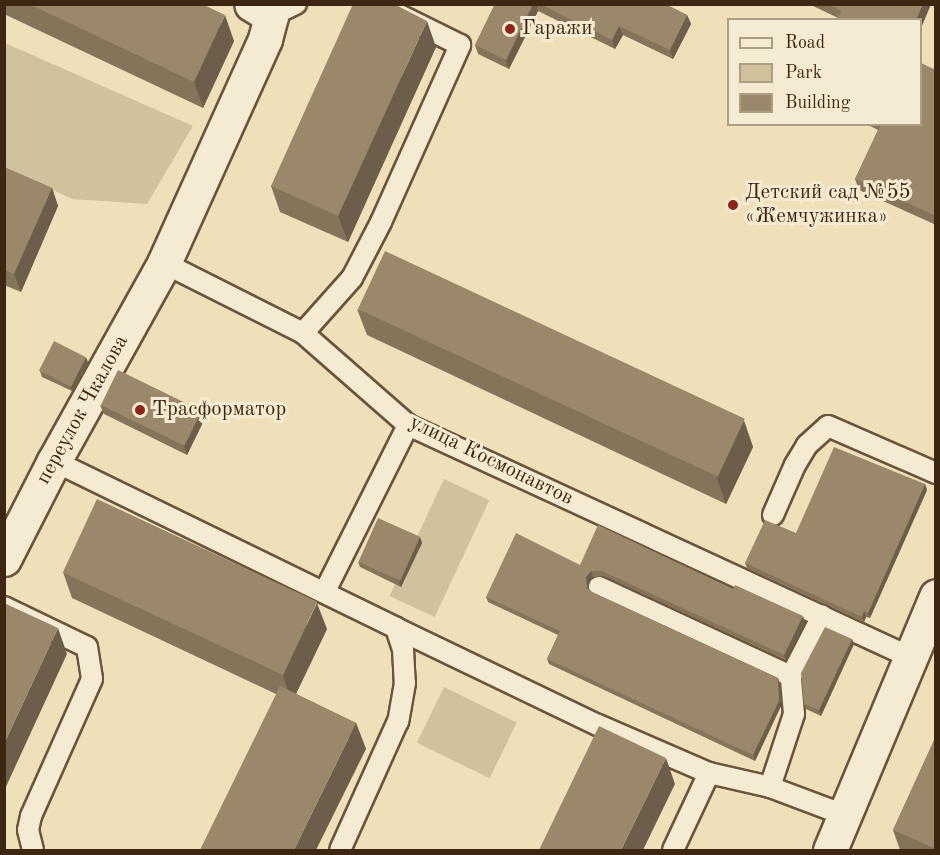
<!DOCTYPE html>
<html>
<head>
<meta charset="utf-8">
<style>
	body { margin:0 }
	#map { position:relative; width:940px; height:855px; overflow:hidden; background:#f0e0b9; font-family:"Old Standard TT",serif }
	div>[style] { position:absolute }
	.green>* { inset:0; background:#d2c19d; transform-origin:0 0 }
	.roads { filter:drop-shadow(2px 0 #6a553c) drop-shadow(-2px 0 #6a553c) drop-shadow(0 2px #6a553c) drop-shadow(0 -2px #6a553c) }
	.lane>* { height:20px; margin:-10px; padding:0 10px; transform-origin:10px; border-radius:10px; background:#f5ebd2 }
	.street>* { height:33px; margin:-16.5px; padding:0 16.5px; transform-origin:16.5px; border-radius:16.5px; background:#f5ebd2 }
	.wall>* { inset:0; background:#85745a }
	.shaded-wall>* { inset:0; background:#6c5e4a }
	.building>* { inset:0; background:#9b8769; transform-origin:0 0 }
	.dots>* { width:16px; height:16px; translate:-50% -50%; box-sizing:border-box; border:3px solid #f5ebd2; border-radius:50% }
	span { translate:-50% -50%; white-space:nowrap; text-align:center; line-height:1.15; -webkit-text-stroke:6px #f5ebd2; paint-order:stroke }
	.poi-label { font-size:21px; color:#3e2712 }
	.left { translate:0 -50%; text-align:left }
	.street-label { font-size:21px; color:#3e2712 }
	.frame { position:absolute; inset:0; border:6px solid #3e2712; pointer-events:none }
	.legend { position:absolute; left:727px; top:18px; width:195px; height:108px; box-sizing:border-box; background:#f5ebd2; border:2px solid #ac9d85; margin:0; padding:8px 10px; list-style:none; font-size:18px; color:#3e2712 }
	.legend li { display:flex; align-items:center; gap:12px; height:30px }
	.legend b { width:30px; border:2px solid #ac9d85 }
</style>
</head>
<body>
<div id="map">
	<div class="green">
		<div style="clip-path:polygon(5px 43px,193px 126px,147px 204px,72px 199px,5px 167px)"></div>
		<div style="left:444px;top:479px;width:50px;height:129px;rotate:25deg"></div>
		<div style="left:444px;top:687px;width:81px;height:62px;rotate:26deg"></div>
	</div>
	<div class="roads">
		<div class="lane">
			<div style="left:271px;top:16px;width:28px;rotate:-26deg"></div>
			<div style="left:164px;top:263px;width:156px;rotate:26.7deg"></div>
			<div style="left:303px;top:333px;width:140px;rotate:41.2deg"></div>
			<div style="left:408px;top:425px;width:553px;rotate:24.8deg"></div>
			<div style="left:303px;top:333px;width:74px;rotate:-48.3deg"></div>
			<div style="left:352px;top:278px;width:63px;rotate:-62.6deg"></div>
			<div style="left:381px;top:222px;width:194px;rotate:-65.9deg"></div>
			<div style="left:460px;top:45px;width:93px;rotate:-153.7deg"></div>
			<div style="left:54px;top:461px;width:381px;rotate:26deg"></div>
			<div style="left:396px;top:628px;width:22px;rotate:72deg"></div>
			<div style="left:403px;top:649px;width:34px;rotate:87deg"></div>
			<div style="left:405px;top:683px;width:39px;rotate:100deg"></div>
			<div style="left:398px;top:721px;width:141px;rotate:114.2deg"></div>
			<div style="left:773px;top:515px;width:55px;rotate:-66.3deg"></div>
			<div style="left:795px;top:465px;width:23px;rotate:-59deg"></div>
			<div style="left:807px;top:445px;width:28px;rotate:-42deg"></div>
			<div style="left:828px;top:426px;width:118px;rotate:23.5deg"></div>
			<div style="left:599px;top:587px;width:212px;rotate:24.9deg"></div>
			<div style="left:325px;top:591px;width:186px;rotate:-63.4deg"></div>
			<div style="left:4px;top:607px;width:92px;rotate:25.7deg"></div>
			<div style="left:87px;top:647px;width:32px;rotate:81deg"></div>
			<div style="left:92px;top:679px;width:150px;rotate:114deg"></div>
			<div style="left:31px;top:816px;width:14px;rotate:102deg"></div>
			<div style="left:28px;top:830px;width:21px;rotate:76deg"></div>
			<div style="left:396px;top:628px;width:224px;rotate:25.7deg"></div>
			<div style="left:598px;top:725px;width:121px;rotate:23.4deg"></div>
			<div style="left:709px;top:773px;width:63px;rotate:12.9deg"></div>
			<div style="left:770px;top:787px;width:80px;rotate:20.5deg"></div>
			<div style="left:770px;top:787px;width:77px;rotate:-71.8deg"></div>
			<div style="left:794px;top:714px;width:38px;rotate:-95deg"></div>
			<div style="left:791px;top:676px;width:68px;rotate:-62.7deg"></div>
			<div style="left:673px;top:850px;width:85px;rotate:-64.9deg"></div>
		</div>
		<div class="street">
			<div style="left:4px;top:559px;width:110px;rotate:-63deg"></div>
			<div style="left:54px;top:461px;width:227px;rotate:-60.9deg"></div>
			<div style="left:164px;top:263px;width:246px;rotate:-65.7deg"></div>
			<div style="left:265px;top:39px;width:24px;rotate:-75deg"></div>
			<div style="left:271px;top:16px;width:23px;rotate:-149deg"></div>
			<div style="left:830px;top:850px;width:275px;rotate:-67.3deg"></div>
		</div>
	</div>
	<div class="wall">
		<div style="clip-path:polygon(4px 4px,202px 4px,234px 41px,203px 108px,4px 14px)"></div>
		<div style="clip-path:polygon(495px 4px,665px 4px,687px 15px,691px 24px,673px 59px,623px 35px,615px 49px,538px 11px,509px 69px,478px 54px,475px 45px)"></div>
		<div style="clip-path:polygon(809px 4px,931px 4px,921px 28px,921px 20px,838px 18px)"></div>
		<div style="clip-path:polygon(436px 47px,348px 242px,280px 212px,271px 186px)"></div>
		<div style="clip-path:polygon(936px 70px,936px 225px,859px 190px,855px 179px,878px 130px,866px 124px,921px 124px)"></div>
		<div style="clip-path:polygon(4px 167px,52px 188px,58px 206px,21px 292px,4px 285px)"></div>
		<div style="clip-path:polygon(357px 309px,744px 421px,753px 447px,726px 504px,367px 335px)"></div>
		<div style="clip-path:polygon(88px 362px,72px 391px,42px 377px,40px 371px)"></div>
		<div style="clip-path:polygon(100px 405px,204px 420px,187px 455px,104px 414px)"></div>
		<div style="clip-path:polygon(925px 484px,927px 490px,870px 618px,866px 617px,864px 622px,747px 568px,745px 563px,796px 533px)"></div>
		<div style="clip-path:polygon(420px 537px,422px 543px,401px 587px,360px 567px,358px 562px)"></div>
		<div style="clip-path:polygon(580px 565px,733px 589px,805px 622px,786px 660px,604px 576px,593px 577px,588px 583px,589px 589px,592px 592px,778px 678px,780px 684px,781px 706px,755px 761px,549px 664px,547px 659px,558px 635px,488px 602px,486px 597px)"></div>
		<div style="clip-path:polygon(63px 572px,327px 629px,296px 694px,356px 723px,366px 749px,276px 694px,72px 598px)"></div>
		<div style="clip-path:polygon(852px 639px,854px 644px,821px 716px,806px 709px,804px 704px)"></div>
		<div style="clip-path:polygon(936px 736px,936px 850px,900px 850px,893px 830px)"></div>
	</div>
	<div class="shaded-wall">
		<div style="clip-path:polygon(533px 4px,536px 4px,538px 11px,509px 69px,506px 60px)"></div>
		<div style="clip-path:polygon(923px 4px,931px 4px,921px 28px,921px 20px,916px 20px)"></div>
		<div style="clip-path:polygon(225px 15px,234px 41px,203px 108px,194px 82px)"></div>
		<div style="clip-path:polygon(687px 15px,691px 24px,673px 59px,670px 50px)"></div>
		<div style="clip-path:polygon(427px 21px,436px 47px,348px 242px,338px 216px)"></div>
		<div style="clip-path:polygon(619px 26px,623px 35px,615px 49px,612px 40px)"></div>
		<div style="clip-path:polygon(52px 188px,58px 206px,21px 292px,14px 274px)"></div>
		<div style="clip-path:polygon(86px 357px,88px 362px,72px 391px,70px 385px)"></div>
		<div style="clip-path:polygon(201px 411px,204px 420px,187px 455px,184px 446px)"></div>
		<div style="clip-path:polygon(744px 421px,753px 447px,726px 504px,717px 478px)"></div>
		<div style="clip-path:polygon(925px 484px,927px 490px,870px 618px,868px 613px)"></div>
		<div style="clip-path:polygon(420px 537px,422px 543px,401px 587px,399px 582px)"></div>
		<div style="clip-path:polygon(591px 571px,593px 577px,588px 583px,589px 593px,587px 588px,586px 577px)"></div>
		<div style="clip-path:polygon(317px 603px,327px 629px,292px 702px,283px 676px)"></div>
		<div style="clip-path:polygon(864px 611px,866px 617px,864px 622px,862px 617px)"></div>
		<div style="clip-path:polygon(803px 616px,805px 622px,786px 660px,784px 655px)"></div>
		<div style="clip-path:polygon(58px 628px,67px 654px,4px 791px,4px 744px)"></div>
		<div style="clip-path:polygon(852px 639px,854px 644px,821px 716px,819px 710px)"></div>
		<div style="clip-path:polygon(778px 678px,780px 684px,781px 706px,755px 761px,753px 755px)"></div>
		<div style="clip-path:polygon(356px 723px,366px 749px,316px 850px,294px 850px)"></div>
		<div style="clip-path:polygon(666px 758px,675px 784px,643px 850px,621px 850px)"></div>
	</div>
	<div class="building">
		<div style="clip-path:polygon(29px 4px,202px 4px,225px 15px,194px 82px)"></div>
		<div style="clip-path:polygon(353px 4px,394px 4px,427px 21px,338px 216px,271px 186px)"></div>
		<div style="clip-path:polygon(495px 4px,533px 4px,506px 60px,475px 45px)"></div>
		<div style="clip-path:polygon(540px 4px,665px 4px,687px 15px,670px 50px,619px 26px,612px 40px)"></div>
		<div style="clip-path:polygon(828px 4px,923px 4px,916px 20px,837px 20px,841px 11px)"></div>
		<div style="clip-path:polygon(921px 63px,936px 70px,936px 216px,855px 179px,881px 124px,921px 124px)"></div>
		<div style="clip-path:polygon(4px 167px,52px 188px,14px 274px,4px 270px)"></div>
		<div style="left:385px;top:251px;width:397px;height:64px;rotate:25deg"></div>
		<div style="left:54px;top:341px;width:36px;height:33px;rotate:27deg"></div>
		<div style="left:118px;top:370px;width:93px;height:39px;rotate:26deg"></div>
		<div style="clip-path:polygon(834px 447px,925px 484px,868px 613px,864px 611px,862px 617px,745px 563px,765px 520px,796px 533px)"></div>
		<div style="left:97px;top:499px;width:243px;height:81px;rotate:25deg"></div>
		<div style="left:378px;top:518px;width:46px;height:48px;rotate:24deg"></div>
		<div style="clip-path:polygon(598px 525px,733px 589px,735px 585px,803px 616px,784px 655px,602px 571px,591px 571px,586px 577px,587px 588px,592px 592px,778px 678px,779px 701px,753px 755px,547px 659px,560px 631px,486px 597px,516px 533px,580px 565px)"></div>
		<div style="clip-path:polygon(4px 603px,58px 628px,4px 744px)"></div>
		<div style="clip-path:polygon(825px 627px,852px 639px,819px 710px,804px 704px,801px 673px)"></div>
		<div style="clip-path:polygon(280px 686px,356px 723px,294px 850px,200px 850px)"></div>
		<div style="clip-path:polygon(599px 726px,666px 758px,621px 850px,539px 850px)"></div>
		<div style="clip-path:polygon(936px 736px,936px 849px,893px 830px)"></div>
	</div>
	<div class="dots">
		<div style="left:510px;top:29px;background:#8f2418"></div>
		<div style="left:733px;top:205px;background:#8f2418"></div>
		<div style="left:140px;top:410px;background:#8f2418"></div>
	</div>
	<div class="poi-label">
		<span class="left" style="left:522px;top:29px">Гаражи</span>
		<span class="left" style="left:745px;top:205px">Детский сад №55<br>«Жемчужинка»</span>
		<span class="left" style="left:152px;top:410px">Трасформатор</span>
	</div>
	<div class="street-label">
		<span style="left:83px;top:410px;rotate:-61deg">переулок Чкалова</span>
		<span style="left:491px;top:461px;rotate:26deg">улица Космонавтов</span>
	</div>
	<div class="frame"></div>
	<ul class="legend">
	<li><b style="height:8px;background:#f5ebd2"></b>Road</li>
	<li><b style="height:16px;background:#d2c19d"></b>Park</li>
	<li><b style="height:16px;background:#9b8769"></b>Building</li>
	</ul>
</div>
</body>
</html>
